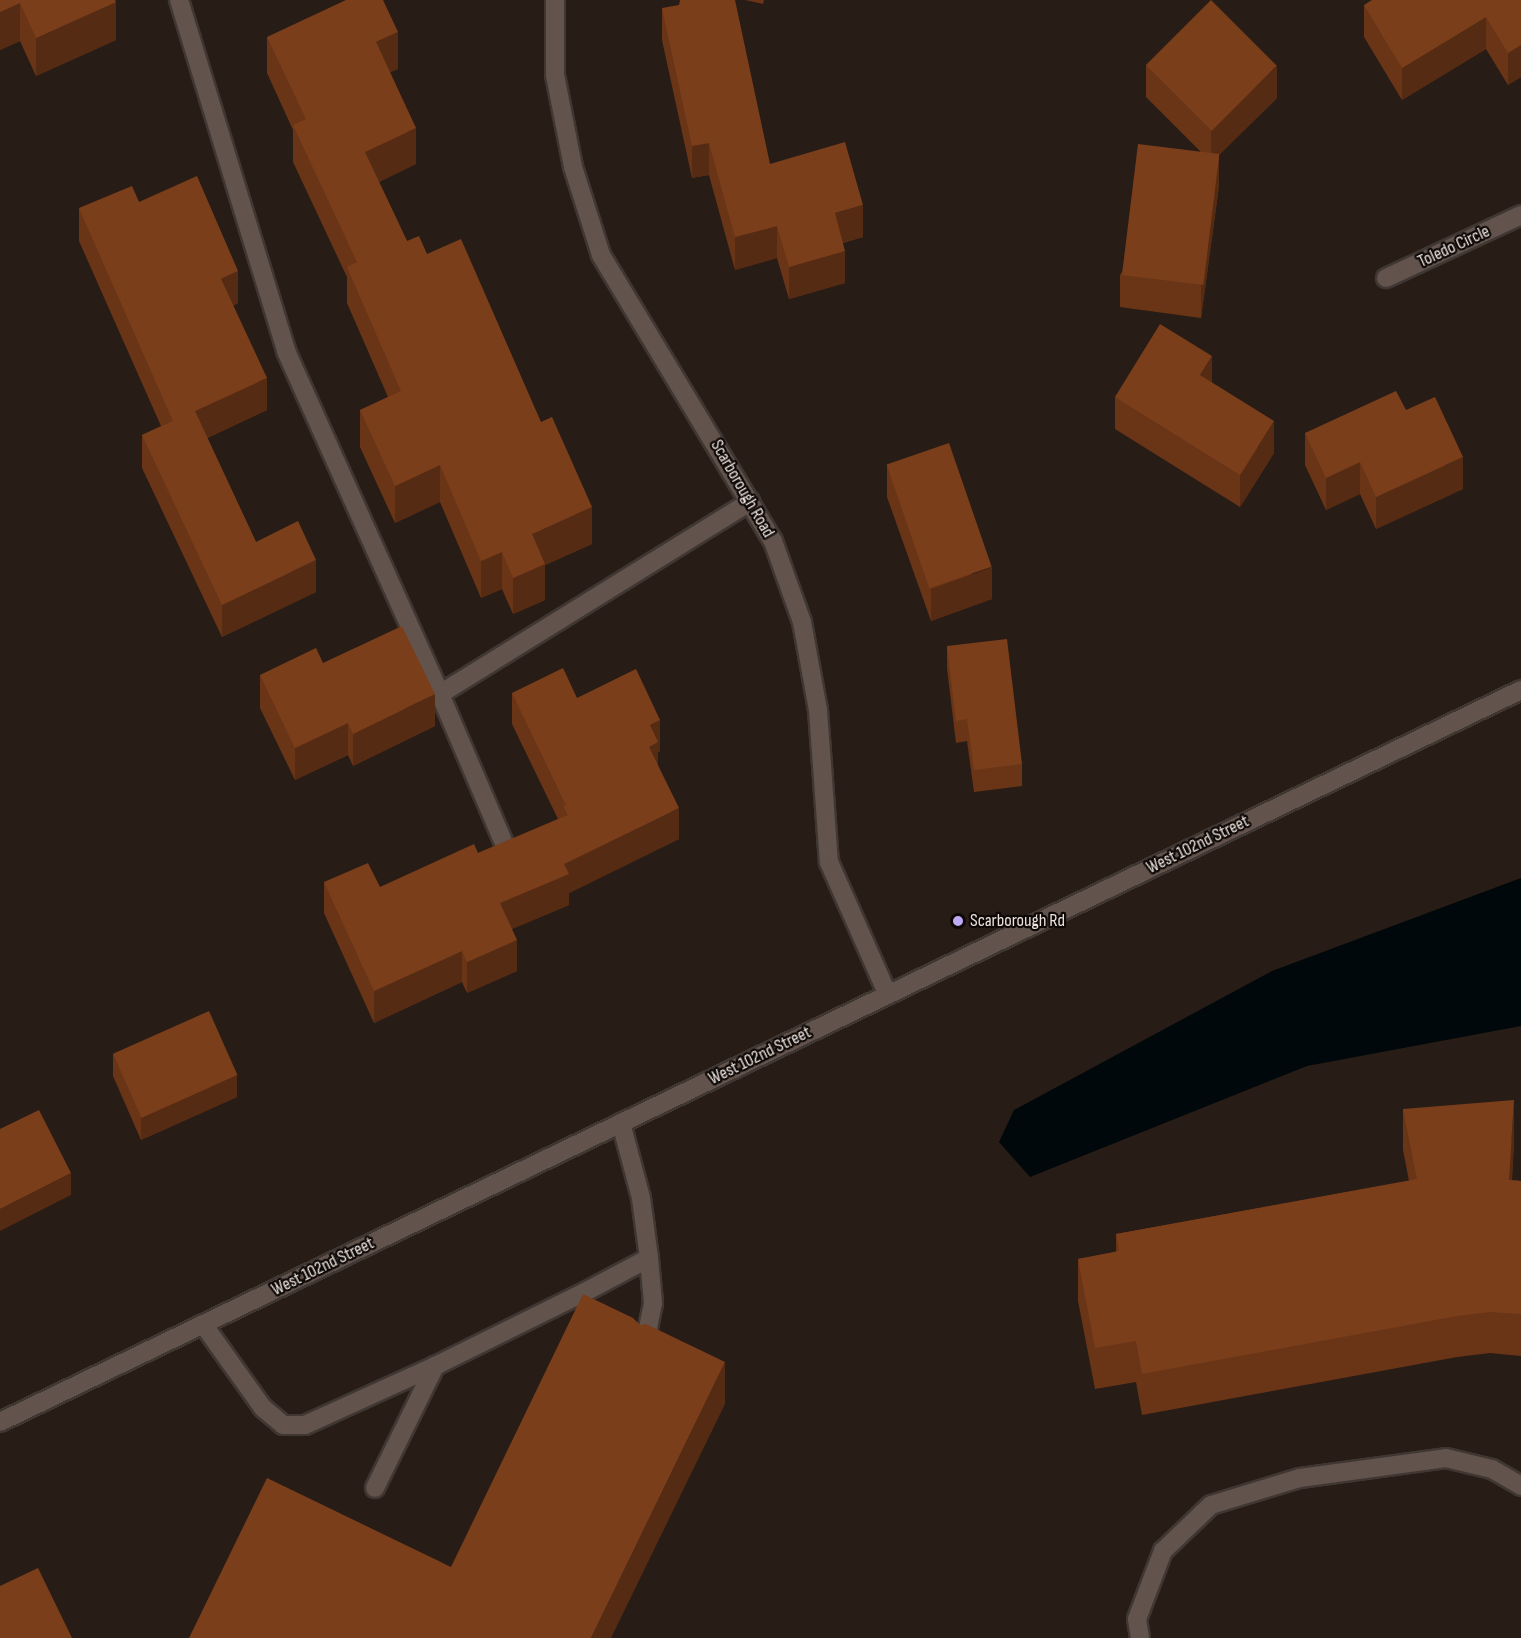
<!DOCTYPE html>
<html>
<head>
<meta charset="utf-8">
<style>
	body { margin:0 }
	#map { position:relative; width:1521px; height:1638px; overflow:hidden; background:#281c16; font-family:"Sofia Sans Condensed",sans-serif }
	div>[style] { position:absolute }
	.water>* { inset:0; background:#00080b }
	.roads { filter:drop-shadow(2px 0 #403733) drop-shadow(-2px 0 #403733) drop-shadow(0 2px #403733) drop-shadow(0 -2px #403733) }
	.street>* { height:18px; margin:-9px; padding:0 9px; transform-origin:9px; border-radius:9px; background:#62544d }
	.secondary>* { height:18px; margin:-9px; padding:0 9px; transform-origin:9px; border-radius:9px; background:#62544d }
	.wall>* { inset:0; background:#6a3517 }
	.shaded-wall>* { inset:0; background:#562b13 }
	.building>* { inset:0; background:#7b3e1b; transform-origin:0 0 }
	.dots>* { width:16px; height:16px; translate:-50% -50%; box-sizing:border-box; border:3px solid #0d0806; border-radius:50% }
	span { translate:-50% -50%; white-space:nowrap; text-align:center; line-height:1.15; -webkit-text-stroke:4.5px #0d0806; paint-order:stroke }
	.street-label { font-size:18px; color:#ece3de }
	.poi-label { font-size:18px; color:#ece3de }
	.left { translate:0 -50%; text-align:left }
</style>
</head>
<body>
<div id="map">
	<div class="water">
		<div style="clip-path:polygon(1521px 878px,1521px 1026px,1307px 1066px,1030px 1177px,999px 1142px,1014px 1110px,1272px 971px)"></div>
	</div>
	<div class="roads">
		<div class="street">
			<div style="left:179px;top:0;width:367px;rotate:73deg"></div>
			<div style="left:286px;top:351px;width:376px;rotate:65.8deg"></div>
			<div style="left:440px;top:694px;width:365px;rotate:-31.8deg"></div>
			<div style="left:555px;top:0;width:75px;rotate:90deg"></div>
			<div style="left:555px;top:75px;width:94px;rotate:78.9deg"></div>
			<div style="left:573px;top:167px;width:92px;rotate:72.3deg"></div>
			<div style="left:601px;top:255px;width:334px;rotate:59deg"></div>
			<div style="left:773px;top:541px;width:86px;rotate:70.3deg"></div>
			<div style="left:802px;top:622px;width:89px;rotate:79.7deg"></div>
			<div style="left:818px;top:710px;width:152px;rotate:85.9deg"></div>
			<div style="left:829px;top:862px;width:145px;rotate:66.1deg"></div>
			<div style="left:1386px;top:278px;width:149px;rotate:-25deg"></div>
			<div style="left:440px;top:694px;width:162px;rotate:66.8deg"></div>
			<div style="left:203px;top:1324px;width:103px;rotate:54.5deg"></div>
			<div style="left:263px;top:1408px;width:26px;rotate:40deg"></div>
			<div style="left:283px;top:1425px;width:22px"></div>
			<div style="left:305px;top:1425px;width:143px;rotate:-24.4deg"></div>
			<div style="left:435px;top:1366px;width:167px;rotate:-26.3deg"></div>
			<div style="left:585px;top:1292px;width:72px;rotate:-28deg"></div>
			<div style="left:649px;top:1258px;width:61px;rotate:-97.6deg"></div>
			<div style="left:641px;top:1198px;width:78px;rotate:-104.9deg"></div>
			<div style="left:644px;top:1348px;width:46px;rotate:-78.7deg"></div>
			<div style="left:653px;top:1303px;width:45px;rotate:-95.1deg"></div>
			<div style="left:375px;top:1488px;width:136px;rotate:-63.8deg"></div>
			<div style="left:1140px;top:1638px;width:19px;rotate:-99deg"></div>
			<div style="left:1137px;top:1619px;width:73px;rotate:-69.1deg"></div>
			<div style="left:1163px;top:1551px;width:66px;rotate:-43.8deg"></div>
			<div style="left:1211px;top:1505px;width:93px;rotate:-16.9deg"></div>
			<div style="left:1300px;top:1478px;width:147px;rotate:-7.8deg"></div>
			<div style="left:1446px;top:1458px;width:47px;rotate:13.4deg"></div>
			<div style="left:1492px;top:1469px;width:34px;rotate:30deg"></div>
		</div>
		<div class="secondary">
			<div style="left:0;top:1422px;width:1688px;rotate:-25.7deg"></div>
		</div>
	</div>
	<div class="wall">
		<div style="clip-path:polygon(0 0,115px 0,116px 40px,36px 76px,20px 41px,0 50px)"></div>
		<div style="clip-path:polygon(745px 0,764px 0,763px 4px)"></div>
		<div style="clip-path:polygon(1521px 0,1521px 77px,1508px 85px,1486px 49px,1402px 100px,1364px 37px,1364px 5px)"></div>
		<div style="clip-path:polygon(662px 8px,770px 164px,863px 237px,843px 243px,845px 283px,789px 299px,777px 258px,735px 270px,709px 175px,692px 178px,662px 40px)"></div>
		<div style="clip-path:polygon(267px 37px,398px 69px,390px 72px,416px 164px,379px 182px,407px 241px,427px 254px,592px 544px,545px 565px,545px 600px,513px 614px,502px 589px,481px 598px,440px 502px,395px 523px,360px 447px,360px 410px,388px 397px,347px 303px,347px 277px,293px 162px,293px 130px,267px 73px)"></div>
		<div style="clip-path:polygon(1146px 65px,1277px 98px,1219px 155px,1219px 186px,1201px 318px,1120px 307px,1120px 275px,1201px 152px,1146px 97px)"></div>
		<div style="clip-path:polygon(139px 202px,238px 303px,233px 306px,267px 410px,207px 438px,256px 542px,316px 592px,222px 637px,142px 468px,142px 435px,161px 426px,79px 241px,79px 208px)"></div>
		<div style="clip-path:polygon(1115px 397px,1274px 453px,1240px 507px,1115px 429px)"></div>
		<div style="clip-path:polygon(1406px 410px,1463px 489px,1376px 529px,1360px 494px,1326px 510px,1305px 465px,1305px 433px)"></div>
		<div style="clip-path:polygon(887px 465px,992px 599px,931px 621px,887px 497px)"></div>
		<div style="clip-path:polygon(947px 646px,1022px 764px,1022px 786px,974px 792px,967px 741px,956px 743px,947px 668px)"></div>
		<div style="clip-path:polygon(323px 663px,435px 726px,353px 766px,348px 755px,295px 780px,260px 708px,260px 675px)"></div>
		<div style="clip-path:polygon(512px 693px,577px 698px,660px 751px,658px 752px,658px 765px,679px 839px,569px 893px,569px 905px,512px 929px,517px 971px,467px 993px,462px 982px,374px 1023px,324px 913px,324px 882px,380px 887px,478px 853px,558px 819px,512px 724px)"></div>
		<div style="clip-path:polygon(113px 1054px,237px 1097px,141px 1140px,113px 1076px)"></div>
		<div style="clip-path:polygon(1403px 1109px,1514px 1141px,1512px 1180px,1521px 1181px,1521px 1356px,1490px 1353px,1457px 1357px,1142px 1415px,1136px 1382px,1095px 1389px,1078px 1301px,1078px 1259px,1116px 1252px,1116px 1234px,1409px 1181px,1403px 1150px)"></div>
	</div>
	<div class="shaded-wall">
		<div style="clip-path:polygon(116px 2px,116px 40px,36px 76px,36px 38px)"></div>
		<div style="clip-path:polygon(20px 3px,20px 41px,0 50px,0 12px)"></div>
		<div style="clip-path:polygon(1486px 17px,1486px 49px,1402px 100px,1402px 68px)"></div>
		<div style="clip-path:polygon(398px 32px,398px 69px,376px 79px,376px 42px)"></div>
		<div style="clip-path:polygon(1521px 45px,1521px 77px,1508px 85px,1508px 53px)"></div>
		<div style="clip-path:polygon(1277px 66px,1277px 98px,1219px 155px,1219px 186px,1201px 318px,1201px 286px,1211px 163px,1211px 130px)"></div>
		<div style="clip-path:polygon(416px 128px,416px 164px,365px 188px,365px 152px)"></div>
		<div style="clip-path:polygon(709px 143px,709px 175px,692px 178px,692px 146px)"></div>
		<div style="clip-path:polygon(863px 205px,863px 237px,835px 245px,835px 213px)"></div>
		<div style="clip-path:polygon(777px 226px,777px 258px,735px 270px,735px 237px)"></div>
		<div style="clip-path:polygon(845px 251px,845px 283px,789px 299px,789px 267px)"></div>
		<div style="clip-path:polygon(238px 271px,238px 303px,221px 311px,221px 279px)"></div>
		<div style="clip-path:polygon(1212px 356px,1212px 388px,1200px 375px)"></div>
		<div style="clip-path:polygon(267px 378px,267px 410px,195px 444px,195px 411px)"></div>
		<div style="clip-path:polygon(1274px 421px,1274px 453px,1240px 507px,1240px 475px)"></div>
		<div style="clip-path:polygon(1463px 457px,1463px 489px,1376px 529px,1376px 497px)"></div>
		<div style="clip-path:polygon(1360px 462px,1360px 494px,1326px 510px,1326px 478px)"></div>
		<div style="clip-path:polygon(440px 465px,440px 502px,395px 523px,395px 486px)"></div>
		<div style="clip-path:polygon(592px 507px,592px 544px,545px 565px,545px 600px,513px 614px,513px 578px,532px 534px)"></div>
		<div style="clip-path:polygon(502px 552px,502px 589px,481px 598px,481px 561px)"></div>
		<div style="clip-path:polygon(316px 560px,316px 592px,222px 637px,222px 605px)"></div>
		<div style="clip-path:polygon(992px 567px,992px 599px,931px 621px,931px 589px)"></div>
		<div style="clip-path:polygon(435px 694px,435px 726px,353px 766px,353px 734px)"></div>
		<div style="clip-path:polygon(660px 720px,660px 751px,658px 752px,658px 773px,649px 747px,650px 725px)"></div>
		<div style="clip-path:polygon(348px 723px,348px 755px,295px 780px,295px 748px)"></div>
		<div style="clip-path:polygon(679px 808px,679px 839px,569px 893px,569px 905px,500px 934px,500px 903px,564px 864px)"></div>
		<div style="clip-path:polygon(517px 940px,517px 971px,467px 993px,467px 962px)"></div>
		<div style="clip-path:polygon(462px 951px,462px 982px,374px 1023px,374px 991px)"></div>
		<div style="clip-path:polygon(237px 1075px,237px 1097px,141px 1140px,141px 1118px)"></div>
		<div style="clip-path:polygon(1514px 1100px,1514px 1141px,1509px 1221px,1509px 1180px)"></div>
		<div style="clip-path:polygon(71px 1173px,71px 1195px,0 1231px,0 1209px)"></div>
		<div style="clip-path:polygon(725px 1362px,725px 1404px,611px 1638px,591px 1638px)"></div>
	</div>
	<div class="building">
		<div style="clip-path:polygon(0 0,115px 0,116px 2px,36px 38px,20px 3px,0 12px)"></div>
		<div style="clip-path:polygon(346px 0,383px 0,398px 32px,376px 42px,416px 128px,365px 152px,407px 241px,419px 236px,427px 254px,461px 239px,541px 422px,552px 417px,592px 507px,532px 534px,545px 564px,513px 578px,502px 552px,481px 561px,440px 465px,395px 486px,360px 410px,401px 391px,347px 267px,357px 262px,293px 125px,306px 119px,267px 37px)"></div>
		<div style="clip-path:polygon(680px 0,735px 0,770px 164px,845px 142px,863px 205px,835px 213px,845px 251px,789px 267px,777px 226px,735px 237px,709px 143px,692px 146px,662px 8px,679px 5px)"></div>
		<div style="left:1211px;top:0;width:93px;height:92px;rotate:45deg"></div>
		<div style="clip-path:polygon(1372px 0,1521px 0,1521px 45px,1508px 53px,1486px 17px,1402px 68px,1364px 5px)"></div>
		<div style="left:1138px;top:144px;width:82px;height:132px;rotate:7deg"></div>
		<div style="clip-path:polygon(197px 176px,238px 271px,221px 279px,267px 378px,195px 411px,256px 542px,298px 521px,316px 560px,222px 605px,142px 435px,173px 421px,79px 208px,132px 186px,139px 202px)"></div>
		<div style="clip-path:polygon(1160px 324px,1212px 356px,1200px 375px,1274px 421px,1240px 475px,1115px 397px)"></div>
		<div style="clip-path:polygon(1396px 391px,1406px 410px,1435px 397px,1463px 457px,1376px 497px,1360px 462px,1326px 478px,1305px 433px)"></div>
		<div style="left:949px;top:443px;width:131px;height:66px;rotate:71deg"></div>
		<div style="clip-path:polygon(402px 626px,435px 694px,353px 734px,348px 723px,295px 748px,260px 675px,316px 648px,323px 663px)"></div>
		<div style="clip-path:polygon(1007px 639px,1022px 764px,974px 770px,967px 719px,956px 721px,947px 646px)"></div>
		<div style="clip-path:polygon(563px 668px,577px 698px,636px 669px,660px 720px,650px 725px,658px 742px,649px 747px,679px 808px,564px 864px,569px 874px,500px 903px,517px 940px,467px 962px,462px 951px,374px 991px,324px 882px,368px 863px,380px 887px,474px 844px,478px 853px,568px 815px,563px 806px,566px 805px,512px 693px)"></div>
		<div style="left:209px;top:1011px;width:70px;height:105px;rotate:66deg"></div>
		<div style="clip-path:polygon(1514px 1100px,1509px 1180px,1521px 1181px,1521px 1314px,1490px 1312px,1457px 1316px,1142px 1374px,1136px 1341px,1095px 1348px,1078px 1259px,1119px 1251px,1116px 1234px,1417px 1179px,1403px 1109px)"></div>
		<div style="clip-path:polygon(39px 1110px,71px 1173px,0 1209px,0 1129px)"></div>
		<div style="clip-path:polygon(583px 1294px,633px 1318px,640px 1325px,646px 1324px,725px 1362px,591px 1638px,189px 1638px,267px 1478px,451px 1567px)"></div>
		<div style="clip-path:polygon(38px 1568px,72px 1638px,0 1638px,0 1586px)"></div>
	</div>
	<div class="dots">
		<div style="left:958px;top:921px;background:#bea9f5"></div>
	</div>
	<div class="street-label">
		<span style="left:1454px;top:247px;rotate:-25deg">Toledo Circle</span>
		<span style="left:742px;top:489px;rotate:60deg">Scarborough Road</span>
		<span style="left:1198px;top:845px;rotate:-26deg">West 102nd Street</span>
		<span style="left:760px;top:1056px;rotate:-26deg">West 102nd Street</span>
		<span style="left:323px;top:1267px;rotate:-26deg">West 102nd Street</span>
	</div>
	<div class="poi-label">
		<span class="left" style="left:970px;top:921px">Scarborough Rd</span>
	</div>
</div>
</body>
</html>
